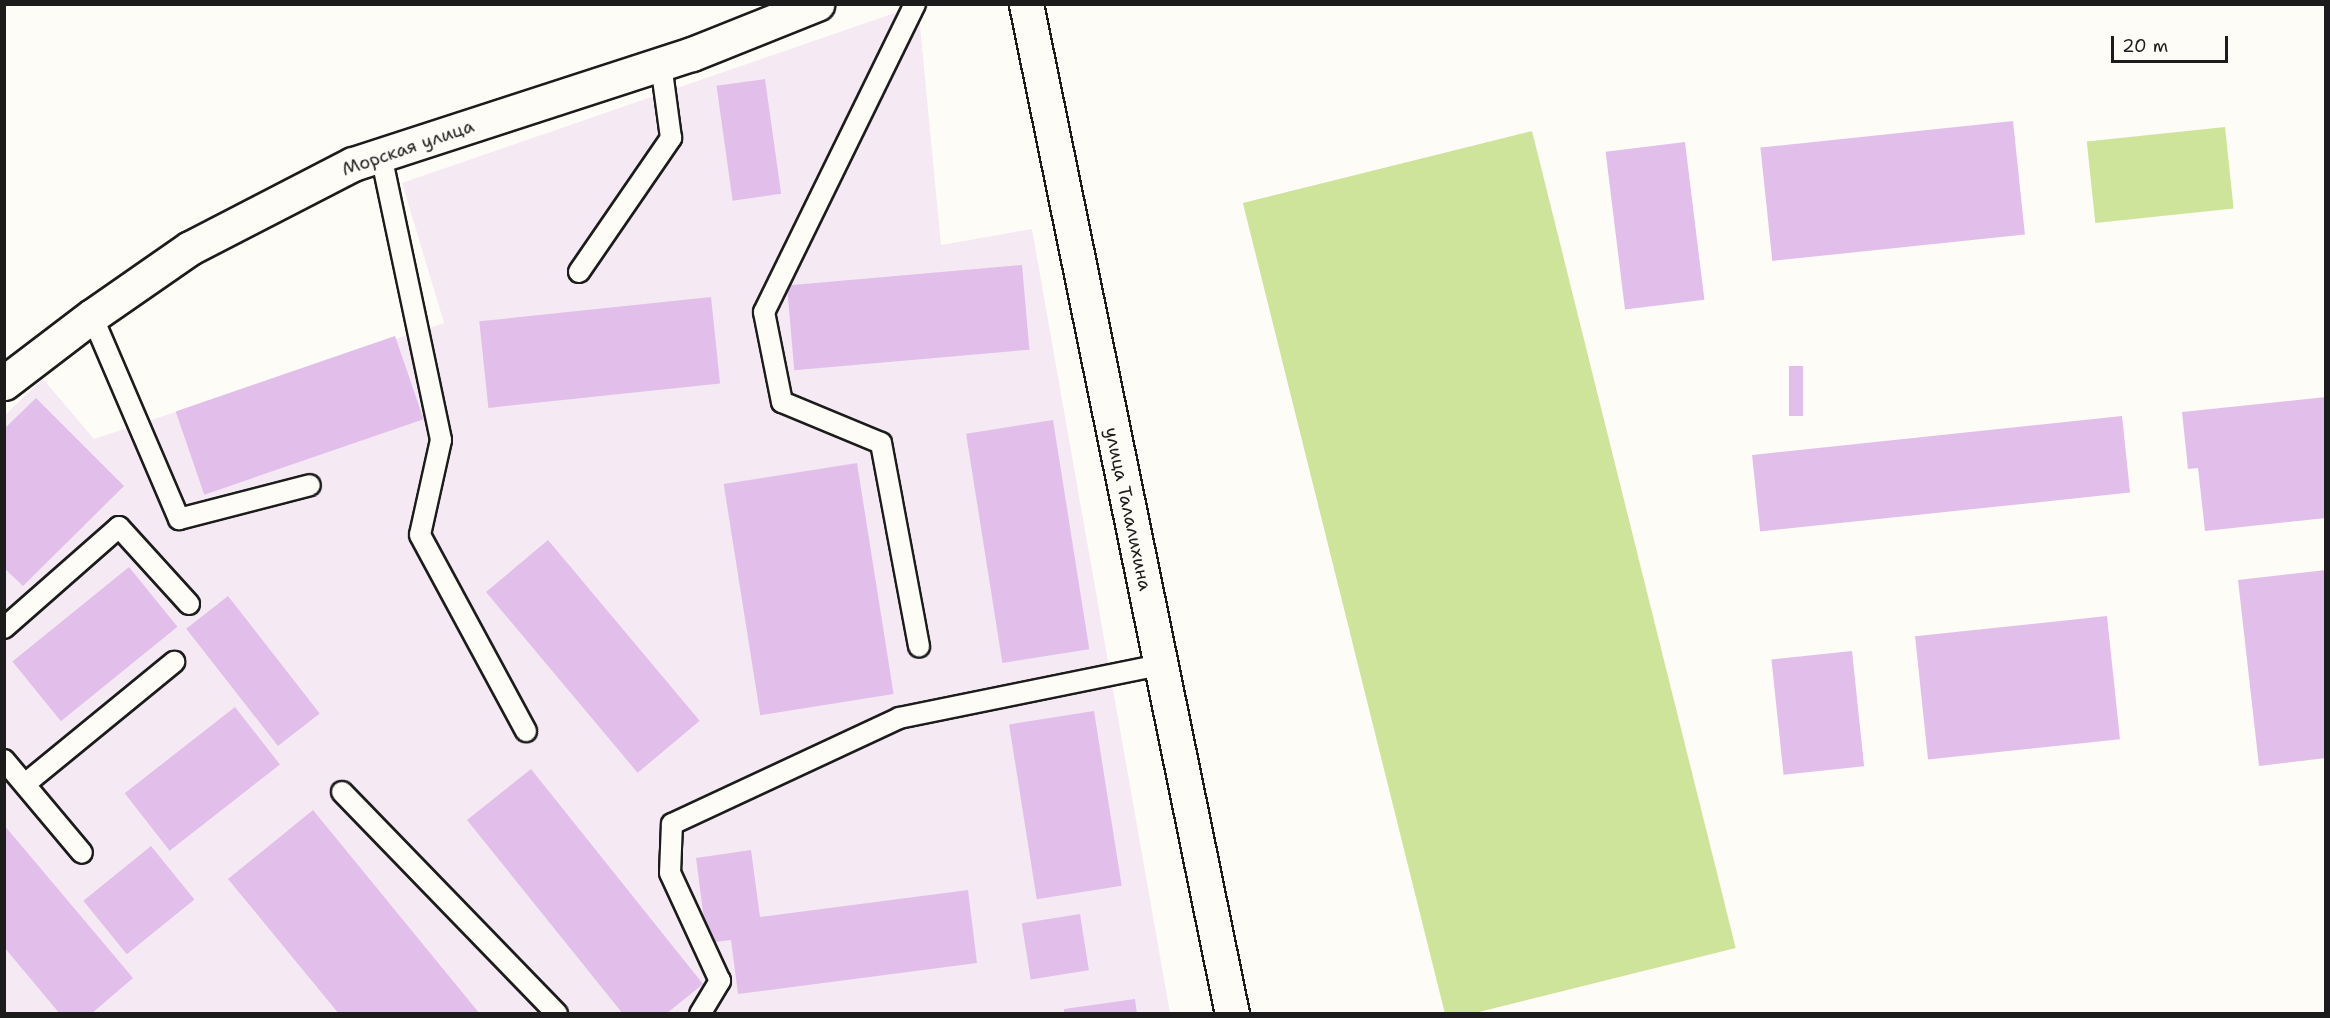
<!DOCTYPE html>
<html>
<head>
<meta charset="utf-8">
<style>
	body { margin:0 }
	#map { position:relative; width:2330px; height:1018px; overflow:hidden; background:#fdfcf7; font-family:"Shantell Sans",sans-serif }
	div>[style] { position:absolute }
	.built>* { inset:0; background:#f5eaf3 }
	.green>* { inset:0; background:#cee49a; transform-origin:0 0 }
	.building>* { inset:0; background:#e2bfea; transform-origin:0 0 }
	.roads { filter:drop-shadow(2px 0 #1c1c1c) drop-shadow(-2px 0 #1c1c1c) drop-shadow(0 2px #1c1c1c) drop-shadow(0 -2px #1c1c1c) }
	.service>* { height:20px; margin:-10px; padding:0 10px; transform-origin:10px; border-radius:10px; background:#fdfcf7 }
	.minor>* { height:33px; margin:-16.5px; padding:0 16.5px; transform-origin:16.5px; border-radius:16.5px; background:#fdfcf7 }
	span { translate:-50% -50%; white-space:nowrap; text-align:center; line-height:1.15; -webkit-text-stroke:5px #fdfcf7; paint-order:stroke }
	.street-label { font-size:18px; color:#1c1c1c }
	.frame { position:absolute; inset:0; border:6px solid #1c1c1c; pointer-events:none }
	.scale { position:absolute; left:2111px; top:36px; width:117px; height:27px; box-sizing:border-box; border:3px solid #1c1c1c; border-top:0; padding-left:8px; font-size:18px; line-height:21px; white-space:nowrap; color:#1c1c1c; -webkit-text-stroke:4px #fdfcf7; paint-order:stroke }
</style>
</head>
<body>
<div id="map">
	<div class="built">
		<div style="clip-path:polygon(918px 5px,941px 245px,1032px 229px,1170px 1013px,5px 1014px,5px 415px,43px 379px,94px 439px,444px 323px,402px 183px)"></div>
	</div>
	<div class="green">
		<div style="left:2225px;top:127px;width:82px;height:139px;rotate:84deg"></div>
		<div style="left:1532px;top:131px;width:842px;height:298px;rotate:76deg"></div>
	</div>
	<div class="building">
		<div style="left:765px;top:79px;width:116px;height:49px;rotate:82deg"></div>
		<div style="left:2013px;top:121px;width:114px;height:254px;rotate:84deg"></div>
		<div style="left:1685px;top:142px;width:159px;height:80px;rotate:83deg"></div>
		<div style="left:1022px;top:265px;width:85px;height:236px;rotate:85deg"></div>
		<div style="left:711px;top:297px;width:87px;height:233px;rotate:84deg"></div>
		<div style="left:395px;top:336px;width:88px;height:232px;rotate:71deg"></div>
		<div style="left:1789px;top:366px;width:14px;height:50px"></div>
		<div style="clip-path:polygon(2326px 397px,2326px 518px,2205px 531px,2198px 468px,2188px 469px,2182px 412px)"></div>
		<div style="clip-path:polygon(36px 398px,124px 486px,23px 586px,4px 568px,4px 429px)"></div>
		<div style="left:2122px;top:416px;width:77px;height:372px;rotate:84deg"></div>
		<div style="left:1053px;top:420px;width:232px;height:88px;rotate:81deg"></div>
		<div style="left:857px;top:463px;width:234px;height:135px;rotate:81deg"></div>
		<div style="left:548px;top:540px;width:236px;height:81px;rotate:50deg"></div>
		<div style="left:129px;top:567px;width:77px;height:150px;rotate:51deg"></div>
		<div style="clip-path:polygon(2326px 570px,2326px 758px,2259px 766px,2238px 580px)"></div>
		<div style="left:228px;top:596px;width:149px;height:53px;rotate:52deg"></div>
		<div style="left:2107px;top:616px;width:124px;height:193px;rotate:84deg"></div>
		<div style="left:1852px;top:651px;width:116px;height:81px;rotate:84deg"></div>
		<div style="left:235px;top:707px;width:73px;height:140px;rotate:52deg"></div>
		<div style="left:1094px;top:711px;width:177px;height:86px;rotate:81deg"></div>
		<div style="clip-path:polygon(531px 769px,703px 984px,666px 1014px,623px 1014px,467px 820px)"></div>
		<div style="clip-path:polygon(313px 810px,480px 1014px,339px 1014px,228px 879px)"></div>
		<div style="clip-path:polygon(4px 825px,133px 978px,91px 1014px,60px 1014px,4px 947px)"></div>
		<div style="left:151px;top:846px;width:69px;height:87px;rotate:51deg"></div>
		<div style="clip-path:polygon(751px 850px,760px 917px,968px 890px,977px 963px,738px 994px,731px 940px,707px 943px,696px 858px)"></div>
		<div style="left:1080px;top:914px;width:57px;height:59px;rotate:81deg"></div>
		<div style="clip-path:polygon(1135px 999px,1137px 1014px,1064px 1014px,1064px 1009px)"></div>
	</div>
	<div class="roads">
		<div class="service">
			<div style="left:915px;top:4px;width:343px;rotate:116.1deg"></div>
			<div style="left:764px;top:312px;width:92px;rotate:78.7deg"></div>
			<div style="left:782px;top:402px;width:107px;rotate:22.5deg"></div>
			<div style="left:881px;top:443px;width:207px;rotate:79.4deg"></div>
			<div style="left:381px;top:155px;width:291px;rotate:78.1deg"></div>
			<div style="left:441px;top:440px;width:97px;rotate:102.5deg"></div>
			<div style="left:420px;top:535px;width:223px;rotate:61.6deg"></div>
			<div style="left:579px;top:272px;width:163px;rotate:-55.5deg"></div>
			<div style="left:671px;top:138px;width:75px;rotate:-97.7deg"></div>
			<div style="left:92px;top:316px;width:221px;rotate:66.8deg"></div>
			<div style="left:179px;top:519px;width:135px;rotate:-14.5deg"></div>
			<div style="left:4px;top:628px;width:153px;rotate:-41.3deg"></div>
			<div style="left:119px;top:527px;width:104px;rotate:47.7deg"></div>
			<div style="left:4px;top:760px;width:121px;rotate:50deg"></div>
			<div style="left:25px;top:784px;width:193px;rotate:-39.3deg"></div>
			<div style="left:342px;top:792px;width:309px;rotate:45.9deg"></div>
			<div style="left:700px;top:1014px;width:39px;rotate:-59deg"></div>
			<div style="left:720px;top:981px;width:119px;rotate:-114.8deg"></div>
			<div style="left:670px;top:873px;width:49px;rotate:-87.7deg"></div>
			<div style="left:672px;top:824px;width:251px;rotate:-25deg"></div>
			<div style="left:899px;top:718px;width:266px;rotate:-11.5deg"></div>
		</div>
		<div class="minor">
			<div style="left:1026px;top:4px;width:1031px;rotate:78.47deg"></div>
			<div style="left:4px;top:383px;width:111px;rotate:-37.3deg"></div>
			<div style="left:92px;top:316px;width:119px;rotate:-34.8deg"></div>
			<div style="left:190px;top:248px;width:183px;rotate:-27.3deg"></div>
			<div style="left:353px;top:164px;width:356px;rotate:-18deg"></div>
			<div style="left:692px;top:54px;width:135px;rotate:-21.8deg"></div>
		</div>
	</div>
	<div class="street-label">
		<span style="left:408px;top:148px;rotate:-19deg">Морская улица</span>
		<span style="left:1128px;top:509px;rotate:78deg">улица Талалихина</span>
	</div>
	<div class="frame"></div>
	<div class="scale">20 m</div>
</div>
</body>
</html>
